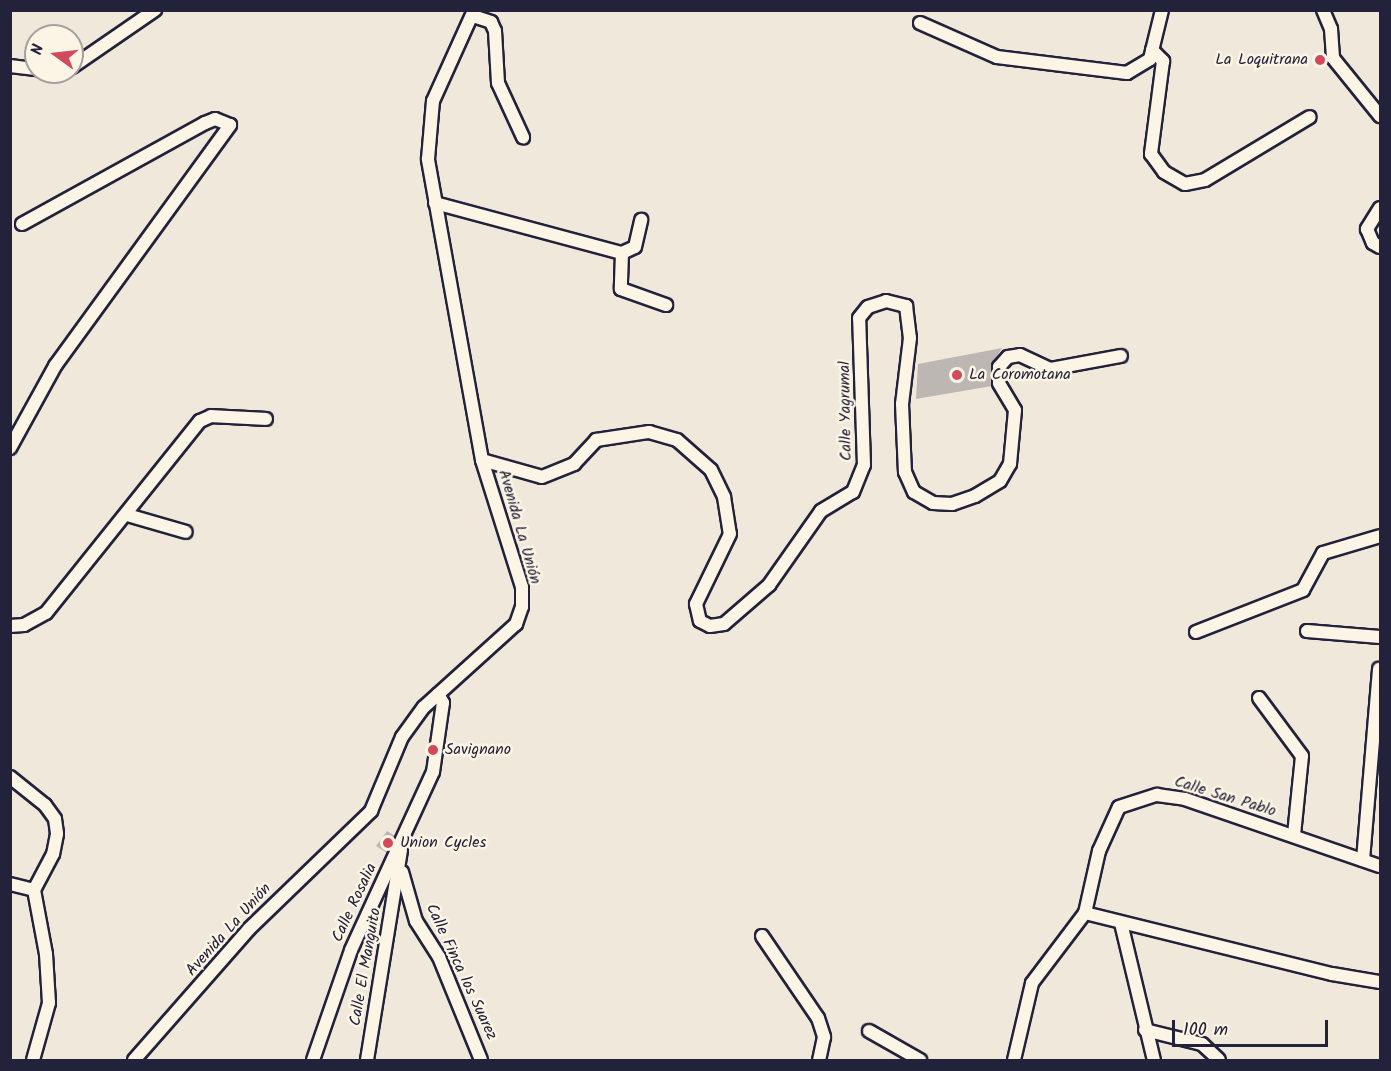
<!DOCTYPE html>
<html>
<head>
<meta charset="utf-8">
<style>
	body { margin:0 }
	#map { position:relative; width:1391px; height:1071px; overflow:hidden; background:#efe8db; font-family:Kalam,sans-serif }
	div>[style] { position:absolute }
	.building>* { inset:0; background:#bcb7b3 }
	.roads { filter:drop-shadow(2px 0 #22223b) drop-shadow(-2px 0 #22223b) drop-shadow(0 2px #22223b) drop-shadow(0 -2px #22223b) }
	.minor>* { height:12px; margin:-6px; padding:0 6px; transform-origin:6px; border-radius:6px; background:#fcf5e5 }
	.dots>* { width:16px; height:16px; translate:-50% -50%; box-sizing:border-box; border:3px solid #fcf5e5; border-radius:50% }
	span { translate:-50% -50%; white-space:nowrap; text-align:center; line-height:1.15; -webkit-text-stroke:5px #fcf5e5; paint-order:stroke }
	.poi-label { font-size:16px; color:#22223b }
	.right { translate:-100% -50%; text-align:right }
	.left { translate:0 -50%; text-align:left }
	.street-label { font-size:16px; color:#22223b }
	.frame { position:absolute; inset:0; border:12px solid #22223b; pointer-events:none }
	.north { position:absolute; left:24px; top:24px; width:60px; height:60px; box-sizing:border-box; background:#fcf5e5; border:2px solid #a5a1a1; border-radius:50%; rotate:285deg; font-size:16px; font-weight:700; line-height:24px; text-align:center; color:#22223b }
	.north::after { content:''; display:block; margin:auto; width:21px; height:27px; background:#d1495b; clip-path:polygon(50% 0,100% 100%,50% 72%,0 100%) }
	.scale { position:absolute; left:1172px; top:1020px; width:156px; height:27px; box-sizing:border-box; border:3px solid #22223b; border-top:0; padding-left:8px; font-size:18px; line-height:21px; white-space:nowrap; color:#22223b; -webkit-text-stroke:4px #fcf5e5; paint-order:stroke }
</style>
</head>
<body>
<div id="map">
	<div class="building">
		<div style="clip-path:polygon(1002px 348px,991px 366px,992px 386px,916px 399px,918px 364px)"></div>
		<div style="clip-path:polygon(387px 831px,395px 836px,387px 853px,376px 846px)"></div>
	</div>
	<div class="roads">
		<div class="minor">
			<div style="left:1323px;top:10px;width:21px;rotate:67deg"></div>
			<div style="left:1331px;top:29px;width:29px;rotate:86deg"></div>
			<div style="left:1333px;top:58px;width:75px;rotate:51deg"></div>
			<div style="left:473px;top:16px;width:19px;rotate:18deg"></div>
			<div style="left:491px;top:22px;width:10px;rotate:66deg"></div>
			<div style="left:495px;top:31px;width:52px;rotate:86.7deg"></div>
			<div style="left:498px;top:83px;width:60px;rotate:65.2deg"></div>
			<div style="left:920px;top:23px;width:84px;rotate:23.8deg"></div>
			<div style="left:997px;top:57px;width:131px;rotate:7deg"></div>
			<div style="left:1127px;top:73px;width:27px;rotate:-31deg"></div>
			<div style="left:1150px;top:59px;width:50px;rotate:-76.2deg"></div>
			<div style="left:1152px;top:50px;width:16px;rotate:45deg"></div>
			<div style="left:1163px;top:61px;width:94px;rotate:97.4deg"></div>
			<div style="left:1151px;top:154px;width:22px;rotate:54deg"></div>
			<div style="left:1164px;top:172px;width:24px;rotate:30deg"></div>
			<div style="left:1185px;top:184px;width:20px;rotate:-11deg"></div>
			<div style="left:1205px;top:180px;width:122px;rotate:-31deg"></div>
			<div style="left:10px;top:66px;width:26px;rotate:7deg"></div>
			<div style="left:72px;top:67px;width:101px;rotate:-34.5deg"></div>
			<div style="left:435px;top:203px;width:194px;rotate:15deg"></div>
			<div style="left:622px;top:253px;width:14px;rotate:-25deg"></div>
			<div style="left:635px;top:247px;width:28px;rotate:-77deg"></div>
			<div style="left:1380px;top:208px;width:25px;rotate:122deg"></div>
			<div style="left:1367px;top:229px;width:15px;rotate:67deg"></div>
			<div style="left:1373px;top:243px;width:8px;rotate:30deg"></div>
			<div style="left:622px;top:253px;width:36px;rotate:92deg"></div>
			<div style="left:621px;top:289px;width:48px;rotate:19.6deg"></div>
			<div style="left:10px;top:448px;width:94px;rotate:-61.2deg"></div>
			<div style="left:55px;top:366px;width:298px;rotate:-54deg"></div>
			<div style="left:230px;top:125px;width:16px;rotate:-158deg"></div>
			<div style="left:215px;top:119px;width:11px;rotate:158deg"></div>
			<div style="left:205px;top:123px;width:209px;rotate:151.1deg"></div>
			<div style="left:482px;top:460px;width:62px;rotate:15.8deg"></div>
			<div style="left:542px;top:477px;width:35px;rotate:-22deg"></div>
			<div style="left:574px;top:464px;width:33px;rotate:-47deg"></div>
			<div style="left:596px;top:440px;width:54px;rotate:-8.6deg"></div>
			<div style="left:649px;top:432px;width:29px;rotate:16deg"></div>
			<div style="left:677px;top:440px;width:45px;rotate:41.4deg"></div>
			<div style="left:711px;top:470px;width:30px;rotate:64deg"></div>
			<div style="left:724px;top:497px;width:37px;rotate:81deg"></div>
			<div style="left:730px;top:534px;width:78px;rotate:115.9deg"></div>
			<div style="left:696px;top:604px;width:17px;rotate:77deg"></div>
			<div style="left:700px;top:621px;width:11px;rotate:27deg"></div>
			<div style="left:710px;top:626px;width:14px;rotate:-8deg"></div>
			<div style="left:724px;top:624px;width:60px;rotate:-40.9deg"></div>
			<div style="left:769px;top:585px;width:90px;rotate:-54.9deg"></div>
			<div style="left:821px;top:511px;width:37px;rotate:-31deg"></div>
			<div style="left:853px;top:492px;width:29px;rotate:-68deg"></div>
			<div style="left:864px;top:465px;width:147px;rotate:-91.9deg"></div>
			<div style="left:859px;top:318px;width:14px;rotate:-51deg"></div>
			<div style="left:868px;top:307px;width:19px;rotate:-18deg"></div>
			<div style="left:886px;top:301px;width:21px;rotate:14deg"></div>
			<div style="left:906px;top:306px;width:32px;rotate:83deg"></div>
			<div style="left:910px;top:338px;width:66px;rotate:96.9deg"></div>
			<div style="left:902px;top:404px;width:68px;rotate:87.5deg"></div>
			<div style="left:905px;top:472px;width:22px;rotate:66deg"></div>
			<div style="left:914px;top:492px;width:22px;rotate:30deg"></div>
			<div style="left:933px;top:503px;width:19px;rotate:3deg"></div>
			<div style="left:952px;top:504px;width:24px;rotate:-19deg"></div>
			<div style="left:975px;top:496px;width:29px;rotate:-31deg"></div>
			<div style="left:1000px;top:481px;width:20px;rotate:-60deg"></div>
			<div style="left:1010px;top:464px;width:54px;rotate:-84.7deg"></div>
			<div style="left:1015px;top:410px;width:31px;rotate:-121deg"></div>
			<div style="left:999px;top:383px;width:16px;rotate:-90deg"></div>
			<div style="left:999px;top:367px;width:13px;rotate:-48deg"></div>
			<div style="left:1008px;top:357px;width:12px;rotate:-9deg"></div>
			<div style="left:1020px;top:355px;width:33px;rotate:25deg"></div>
			<div style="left:1050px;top:369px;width:72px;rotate:-10.4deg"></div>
			<div style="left:127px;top:515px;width:61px;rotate:16.1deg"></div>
			<div style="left:10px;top:626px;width:14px;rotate:-4deg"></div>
			<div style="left:24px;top:625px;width:25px;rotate:-29deg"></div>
			<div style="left:46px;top:613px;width:246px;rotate:-51.3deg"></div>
			<div style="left:200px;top:421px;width:12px;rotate:-24deg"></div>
			<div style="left:211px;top:416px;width:55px;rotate:3.1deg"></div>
			<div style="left:1307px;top:631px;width:73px;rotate:4.7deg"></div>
			<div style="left:1196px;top:632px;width:115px;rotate:-21.4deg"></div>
			<div style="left:1303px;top:590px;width:42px;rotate:-61.6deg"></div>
			<div style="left:1323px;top:553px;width:59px;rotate:-16.6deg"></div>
			<div style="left:1259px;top:698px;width:72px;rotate:53.4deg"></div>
			<div style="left:1302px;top:756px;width:79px;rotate:95.8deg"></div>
			<div style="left:10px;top:777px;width:45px;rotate:38.7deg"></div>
			<div style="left:45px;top:805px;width:17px;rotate:54deg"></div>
			<div style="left:55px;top:819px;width:15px;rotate:82deg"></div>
			<div style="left:57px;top:834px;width:20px;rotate:101deg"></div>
			<div style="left:53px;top:854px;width:41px;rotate:117.8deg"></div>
			<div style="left:34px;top:890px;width:65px;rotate:79.4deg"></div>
			<div style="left:46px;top:954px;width:49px;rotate:86.5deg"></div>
			<div style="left:49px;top:1003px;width:59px;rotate:105.7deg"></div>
			<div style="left:1363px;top:860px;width:192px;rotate:-85.2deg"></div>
			<div style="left:402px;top:872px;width:51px;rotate:74.1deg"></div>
			<div style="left:416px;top:921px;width:43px;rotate:57.4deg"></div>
			<div style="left:439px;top:957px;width:111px;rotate:67.8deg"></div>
			<div style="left:10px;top:884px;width:25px;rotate:14deg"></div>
			<div style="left:1085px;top:913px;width:254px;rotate:13.9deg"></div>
			<div style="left:1332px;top:974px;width:49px;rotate:9.5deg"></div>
			<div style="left:1121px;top:923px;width:141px;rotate:76.5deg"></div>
			<div style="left:762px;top:936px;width:99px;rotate:55.7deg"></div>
			<div style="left:818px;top:1018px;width:20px;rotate:72deg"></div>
			<div style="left:824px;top:1037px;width:24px;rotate:102deg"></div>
			<div style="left:1145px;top:1030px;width:59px;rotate:13.8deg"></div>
			<div style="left:1202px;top:1044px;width:23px;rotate:43deg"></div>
			<div style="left:869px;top:1031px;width:59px;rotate:29.6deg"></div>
			<div style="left:134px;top:1060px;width:174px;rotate:-48.7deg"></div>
			<div style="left:249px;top:929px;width:170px;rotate:-44deg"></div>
			<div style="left:371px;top:811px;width:80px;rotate:-67.3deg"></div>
			<div style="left:402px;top:737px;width:37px;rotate:-54deg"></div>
			<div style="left:424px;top:707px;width:124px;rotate:-42.1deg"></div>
			<div style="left:516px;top:624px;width:18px;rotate:-71deg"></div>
			<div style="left:522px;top:607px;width:20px;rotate:-90deg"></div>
			<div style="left:522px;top:587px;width:133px;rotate:-107.5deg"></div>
			<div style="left:482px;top:460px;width:306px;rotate:-100.2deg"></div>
			<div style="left:428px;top:159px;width:58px;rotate:-85.1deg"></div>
			<div style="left:433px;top:101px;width:100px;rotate:-65.7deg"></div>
			<div style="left:313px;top:1060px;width:116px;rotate:-70.9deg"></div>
			<div style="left:351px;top:950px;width:196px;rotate:-65.3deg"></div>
			<div style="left:433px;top:772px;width:70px;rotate:-81.8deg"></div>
			<div style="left:443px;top:703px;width:10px;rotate:-119deg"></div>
			<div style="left:367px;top:1060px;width:213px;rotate:-80.8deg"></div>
			<div style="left:1014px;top:1060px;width:79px;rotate:-76.8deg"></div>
			<div style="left:1032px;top:983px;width:88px;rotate:-52.9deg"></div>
			<div style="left:1085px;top:913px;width:64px;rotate:-77.3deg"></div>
			<div style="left:1099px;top:851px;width:48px;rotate:-65.6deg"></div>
			<div style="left:1119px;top:807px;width:40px;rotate:-18deg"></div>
			<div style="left:1157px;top:795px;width:28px;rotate:8deg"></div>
			<div style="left:1185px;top:799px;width:206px;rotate:19deg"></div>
		</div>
	</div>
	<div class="dots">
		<div style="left:1320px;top:60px;background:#d1495b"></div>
		<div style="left:957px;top:375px;background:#d1495b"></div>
		<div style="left:433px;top:750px;background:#d1495b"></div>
		<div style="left:388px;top:843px;background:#d1495b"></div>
	</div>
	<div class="poi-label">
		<span class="right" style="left:1308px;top:60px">La Loquitrana</span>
		<span class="left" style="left:969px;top:375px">La Coromotana</span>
		<span class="left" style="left:445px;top:750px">Savignano</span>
		<span class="left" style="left:400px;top:843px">Union Cycles</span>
	</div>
	<div class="street-label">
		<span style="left:846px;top:411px;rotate:-91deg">Calle Yagrumal</span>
		<span style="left:519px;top:527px;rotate:74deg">Avenida La Unión</span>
		<span style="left:1225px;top:797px;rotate:17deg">Calle San Pablo</span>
		<span style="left:355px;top:903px;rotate:-65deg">Calle Rosalia</span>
		<span style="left:229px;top:930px;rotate:-48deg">Avenida La Unión</span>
		<span style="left:366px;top:967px;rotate:-80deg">Calle El Manguito</span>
		<span style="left:461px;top:972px;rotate:65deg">Calle Finca los Suarez</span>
	</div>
	<div class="frame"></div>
	<div class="north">N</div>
	<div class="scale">100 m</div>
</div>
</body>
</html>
